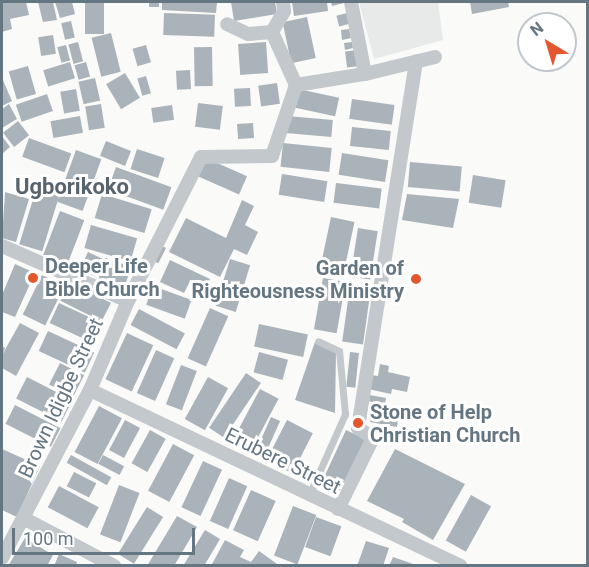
<!DOCTYPE html>
<html>
<head>
<meta charset="utf-8">
<style>
	body { margin:0 }
	#map { position:relative; width:589px; height:567px; overflow:hidden; background:#fafaf8; font-family:Roboto,sans-serif }
	div>[style] { position:absolute }
	.built>* { inset:0; background:#e8e9e9 }
	.building>* { inset:0; background:#aab3b9; transform-origin:0 0 }
	.service>* { height:7px; margin:-3.5px; padding:0 3.5px; transform-origin:3.5px; border-radius:3.5px; background:#c3c8cc }
	.minor>* { height:14px; margin:-7px; padding:0 7px; transform-origin:7px; border-radius:7px; background:#c3c8cc }
	.dots>* { width:16px; height:16px; translate:-50% -50%; box-sizing:border-box; border:3px solid #fff; border-radius:50% }
	span { translate:-50% -50%; white-space:nowrap; text-align:center; line-height:1.15; -webkit-text-stroke:6px #fff; paint-order:stroke }
	.poi-label { font-size:20px; color:#657683; font-weight:700 }
	.left { translate:0 -50%; text-align:left }
	.right { translate:-100% -50%; text-align:right }
	.street-label { font-size:20px; color:#657683 }
	.quarter-label { font-size:22px; color:#57646e; font-weight:700 }
	.frame { position:absolute; inset:0; border:3px solid #657683; pointer-events:none }
	.north { position:absolute; left:517px; top:12px; width:60px; height:60px; box-sizing:border-box; background:#fff; border:2px solid #c1c8cd; border-radius:50%; rotate:322deg; font-size:16px; font-weight:700; line-height:24px; text-align:center; color:#657683 }
	.north::after { content:''; display:block; margin:auto; width:21px; height:27px; background:#e4572e; clip-path:polygon(50% 0,100% 100%,50% 72%,0 100%) }
	.scale { position:absolute; left:12px; top:528px; width:183px; height:27px; box-sizing:border-box; border:3px solid #657683; border-top:0; padding-left:8px; font-size:18px; line-height:21px; white-space:nowrap; color:#657683; -webkit-text-stroke:4px #fff; paint-order:stroke }
</style>
</head>
<body>
<div id="map">
	<div class="built">
		<div style="clip-path:polygon(359px 2px,438px 2px,443px 40px,374px 59px)"></div>
	</div>
	<div class="building">
		<div style="clip-path:polygon(2px 2px,26px 2px,29px 15px,10px 19px,12px 29px,2px 32px)"></div>
		<div style="clip-path:polygon(38px 2px,53px 2px,57px 20px,43px 22px)"></div>
		<div style="clip-path:polygon(55px 2px,72px 2px,75px 14px,60px 18px)"></div>
		<div style="left:85px;top:2px;width:19px;height:32px"></div>
		<div style="left:149px;top:2px;width:10px;height:5px"></div>
		<div style="clip-path:polygon(162px 2px,217px 2px,216px 13px,162px 10px)"></div>
		<div style="clip-path:polygon(231px 2px,275px 2px,277px 14px,234px 21px)"></div>
		<div style="clip-path:polygon(292px 2px,327px 2px,328px 11px,294px 16px)"></div>
		<div style="clip-path:polygon(331px 2px,348px 2px,332px 6px)"></div>
		<div style="clip-path:polygon(470px 2px,508px 2px,509px 7px,472px 14px)"></div>
		<div style="left:164px;top:13px;width:51px;height:22px;rotate:2deg"></div>
		<div style="left:347px;top:13px;width:11px;height:11px;rotate:75deg"></div>
		<div style="left:307px;top:17px;width:42px;height:25px;rotate:78deg"></div>
		<div style="left:71px;top:21px;width:17px;height:10px;rotate:77deg"></div>
		<div style="clip-path:polygon(349px 29px,351px 38px,342px 40px,341px 30px)"></div>
		<div style="left:111px;top:33px;width:40px;height:20px;rotate:76deg"></div>
		<div style="left:53px;top:35px;width:19px;height:15px;rotate:81deg"></div>
		<div style="left:78px;top:42px;width:20px;height:10px;rotate:75deg"></div>
		<div style="left:266px;top:42px;width:31px;height:28px;rotate:86deg"></div>
		<div style="clip-path:polygon(352px 42px,353px 48px,345px 50px,344px 43px)"></div>
		<div style="left:66px;top:45px;width:16px;height:9px;rotate:75deg"></div>
		<div style="left:146px;top:45px;width:18px;height:14px;rotate:74deg"></div>
		<div style="left:212px;top:47px;width:39px;height:18px;rotate:89deg"></div>
		<div style="left:358px;top:50px;width:16px;height:13px;rotate:83deg"></div>
		<div style="left:70px;top:62px;width:17px;height:28px;rotate:73deg"></div>
		<div style="left:86px;top:62px;width:15px;height:12px;rotate:74deg"></div>
		<div style="left:28px;top:66px;width:29px;height:20px;rotate:74deg"></div>
		<div style="left:190px;top:70px;width:19px;height:14px;rotate:87deg"></div>
		<div style="left:125px;top:73px;width:29px;height:22px;rotate:59deg"></div>
		<div style="left:146px;top:76px;width:18px;height:9px;rotate:74deg"></div>
		<div style="clip-path:polygon(2px 78px,12px 101px,2px 106px)"></div>
		<div style="left:95px;top:78px;width:23px;height:17px;rotate:77deg"></div>
		<div style="left:277px;top:83px;width:21px;height:19px;rotate:82deg"></div>
		<div style="left:250px;top:88px;width:18px;height:16px;rotate:87deg"></div>
		<div style="left:76px;top:89px;width:22px;height:16px;rotate:80deg"></div>
		<div style="left:298px;top:89px;width:42px;height:19px;rotate:12deg"></div>
		<div style="left:47px;top:94px;width:18px;height:33px;rotate:71deg"></div>
		<div style="left:352px;top:99px;width:43px;height:20px;rotate:8deg"></div>
		<div style="left:198px;top:103px;width:25px;height:24px;rotate:7deg"></div>
		<div style="clip-path:polygon(9px 104px,17px 119px,2px 128px,2px 109px)"></div>
		<div style="left:101px;top:104px;width:24px;height:16px;rotate:81deg"></div>
		<div style="left:172px;top:105px;width:15px;height:21px;rotate:82deg"></div>
		<div style="left:80px;top:116px;width:17px;height:30px;rotate:80deg"></div>
		<div style="left:287px;top:116px;width:46px;height:17px;rotate:5deg"></div>
		<div style="left:18px;top:121px;width:18px;height:19px;rotate:52deg"></div>
		<div style="left:253px;top:123px;width:15px;height:16px;rotate:86deg"></div>
		<div style="left:352px;top:127px;width:39px;height:19px;rotate:6deg"></div>
		<div style="clip-path:polygon(2px 136px,10px 147px,2px 154px)"></div>
		<div style="left:29px;top:138px;width:45px;height:20px;rotate:20deg"></div>
		<div style="left:106px;top:141px;width:27px;height:16px;rotate:22deg"></div>
		<div style="left:283px;top:143px;width:49px;height:24px;rotate:6deg"></div>
		<div style="left:137px;top:149px;width:29px;height:21px;rotate:18deg"></div>
		<div style="left:76px;top:150px;width:27px;height:55px;rotate:20deg"></div>
		<div style="left:342px;top:153px;width:47px;height:22px;rotate:9deg"></div>
		<div style="left:206px;top:158px;width:45px;height:20px;rotate:24deg"></div>
		<div style="left:410px;top:162px;width:52px;height:25px;rotate:5deg"></div>
		<div style="left:116px;top:167px;width:59px;height:24px;rotate:20deg"></div>
		<div style="left:282px;top:174px;width:46px;height:21px;rotate:9deg"></div>
		<div style="left:473px;top:175px;width:33px;height:28px;rotate:9deg"></div>
		<div style="left:38px;top:183px;width:24px;height:64px;rotate:17deg"></div>
		<div style="left:336px;top:183px;width:46px;height:20px;rotate:7deg"></div>
		<div style="clip-path:polygon(5px 192px,29px 199px,16px 242px,2px 238px)"></div>
		<div style="left:102px;top:194px;width:52px;height:25px;rotate:17deg"></div>
		<div style="clip-path:polygon(407px 194px,459px 199px,453px 228px,402px 220px)"></div>
		<div style="clip-path:polygon(242px 200px,254px 206px,245px 225px,258px 232px,247px 255px,234px 249px,220px 277px,169px 252px,186px 218px,226px 238px)"></div>
		<div style="left:60px;top:211px;width:26px;height:47px;rotate:21deg"></div>
		<div style="left:331px;top:217px;width:24px;height:52px;rotate:12deg"></div>
		<div style="left:91px;top:225px;width:48px;height:24px;rotate:16deg"></div>
		<div style="left:358px;top:228px;width:20px;height:49px;rotate:9deg"></div>
		<div style="left:158px;top:244px;width:9px;height:17px;rotate:27deg"></div>
		<div style="left:88px;top:252px;width:17px;height:19px;rotate:25deg"></div>
		<div style="left:106px;top:258px;width:27px;height:22px;rotate:20deg"></div>
		<div style="left:230px;top:259px;width:21px;height:49px;rotate:17deg"></div>
		<div style="clip-path:polygon(170px 260px,210px 279px,206px 289px,190px 281px,184px 293px,160px 282px)"></div>
		<div style="clip-path:polygon(15px 264px,35px 273px,15px 317px,2px 312px,2px 295px)"></div>
		<div style="left:42px;top:275px;width:25px;height:44px;rotate:26deg"></div>
		<div style="left:323px;top:278px;width:23px;height:52px;rotate:10deg"></div>
		<div style="left:70px;top:282px;width:46px;height:21px;rotate:27deg"></div>
		<div style="left:153px;top:286px;width:41px;height:20px;rotate:20deg"></div>
		<div style="left:350px;top:286px;width:21px;height:56px;rotate:8deg"></div>
		<div style="left:59px;top:303px;width:44px;height:22px;rotate:25deg"></div>
		<div style="left:210px;top:308px;width:20px;height:55px;rotate:24deg"></div>
		<div style="left:139px;top:309px;width:52px;height:18px;rotate:28deg"></div>
		<div style="clip-path:polygon(20px 323px,39px 333px,16px 376px,2px 368px,2px 346px,5px 348px,2px 355px)"></div>
		<div style="left:259px;top:324px;width:50px;height:23px;rotate:12deg"></div>
		<div style="left:48px;top:331px;width:51px;height:22px;rotate:25deg"></div>
		<div style="left:127px;top:333px;width:29px;height:51px;rotate:25deg"></div>
		<div style="clip-path:polygon(315px 342px,336px 350px,335px 413px,295px 400px)"></div>
		<div style="left:156px;top:350px;width:20px;height:47px;rotate:24deg"></div>
		<div style="left:259px;top:352px;width:30px;height:21px;rotate:15deg"></div>
		<div style="left:350px;top:352px;width:9px;height:35px;rotate:6deg"></div>
		<div style="left:60px;top:363px;width:27px;height:24px;rotate:27deg"></div>
		<div style="clip-path:polygon(380px 364px,389px 366px,388px 372px,410px 377px,407px 392px,392px 389px,391px 394px,368px 389px,371px 375px,378px 376px)"></div>
		<div style="left:181px;top:365px;width:17px;height:42px;rotate:21deg"></div>
		<div style="left:246px;top:373px;width:18px;height:66px;rotate:34deg"></div>
		<div style="left:27px;top:377px;width:51px;height:24px;rotate:27deg"></div>
		<div style="left:208px;top:377px;width:23px;height:48px;rotate:29deg"></div>
		<div style="left:260px;top:389px;width:21px;height:62px;rotate:28deg"></div>
		<div style="clip-path:polygon(370px 395px,386px 398px,384px 410px,399px 413px,397px 427px,370px 422px,374px 403px,369px 401px)"></div>
		<div style="left:15px;top:405px;width:51px;height:21px;rotate:27deg"></div>
		<div style="left:99px;top:406px;width:26px;height:52px;rotate:28deg"></div>
		<div style="left:271px;top:417px;width:10px;height:40px;rotate:24deg"></div>
		<div style="left:125px;top:420px;width:17px;height:34px;rotate:28deg"></div>
		<div style="left:287px;top:420px;width:29px;height:45px;rotate:27deg"></div>
		<div style="left:150px;top:430px;width:18px;height:38px;rotate:29deg"></div>
		<div style="left:346px;top:430px;width:23px;height:60px;rotate:25deg"></div>
		<div style="left:173px;top:444px;width:24px;height:53px;rotate:28deg"></div>
		<div style="clip-path:polygon(2px 449px,40px 466px,17px 517px,2px 510px)"></div>
		<div style="clip-path:polygon(395px 449px,465px 484px,433px 540px,402px 522px,404px 519px,367px 501px)"></div>
		<div style="left:71px;top:455px;width:46px;height:9px;rotate:29deg"></div>
		<div style="left:103px;top:455px;width:24px;height:10px;rotate:28deg"></div>
		<div style="left:203px;top:461px;width:21px;height:51px;rotate:25deg"></div>
		<div style="left:74px;top:472px;width:25px;height:16px;rotate:27deg"></div>
		<div style="left:229px;top:478px;width:20px;height:47px;rotate:24deg"></div>
		<div style="left:119px;top:485px;width:22px;height:53px;rotate:21deg"></div>
		<div style="left:59px;top:486px;width:45px;height:24px;rotate:28deg"></div>
		<div style="left:251px;top:490px;width:27px;height:44px;rotate:24deg"></div>
		<div style="left:471px;top:495px;width:23px;height:52px;rotate:29deg"></div>
		<div style="left:293px;top:506px;width:25px;height:53px;rotate:21deg"></div>
		<div style="left:147px;top:507px;width:19px;height:55px;rotate:32deg"></div>
		<div style="clip-path:polygon(177px 516px,197px 527px,174px 566px,147px 566px)"></div>
		<div style="left:316px;top:517px;width:27px;height:32px;rotate:20deg"></div>
		<div style="clip-path:polygon(205px 530px,220px 539px,204px 566px,183px 566px)"></div>
		<div style="clip-path:polygon(25px 538px,53px 555px,47px 566px,8px 566px)"></div>
		<div style="clip-path:polygon(225px 540px,244px 550px,240px 557px,251px 562px,259px 551px,280px 566px,211px 566px)"></div>
		<div style="clip-path:polygon(366px 541px,389px 548px,383px 566px,357px 566px)"></div>
		<div style="clip-path:polygon(59px 554px,77px 562px,76px 566px,54px 566px)"></div>
		<div style="clip-path:polygon(393px 557px,416px 565px,416px 566px,389px 566px)"></div>
	</div>
	<div class="service">
		<div style="left:309px;top:495px;width:89px;rotate:-66deg"></div>
		<div style="left:345px;top:414px;width:63px;rotate:-95.4deg"></div>
		<div style="left:339px;top:351px;width:23px;rotate:-155deg"></div>
	</div>
	<div class="minor">
		<div style="left:351px;top:2px;width:73px;rotate:79deg"></div>
		<div style="left:272px;top:32px;width:24px;rotate:-60deg"></div>
		<div style="left:284px;top:11px;width:9px;rotate:-96deg"></div>
		<div style="left:296px;top:85px;width:70px;rotate:-9.1deg"></div>
		<div style="left:365px;top:74px;width:72px;rotate:-13.7deg"></div>
		<div style="left:2px;top:246px;width:137px;rotate:23.6deg"></div>
		<div style="left:90px;top:390px;width:410px;rotate:25.4deg"></div>
		<div style="left:338px;top:509px;width:79px;rotate:-63.8deg"></div>
		<div style="left:373px;top:438px;width:18px;rotate:-146deg"></div>
		<div style="left:358px;top:428px;width:371px;rotate:-81deg"></div>
		<div style="left:25px;top:519px;width:101px;rotate:27.8deg"></div>
		<div style="left:2px;top:558px;width:190px;rotate:-62.4deg"></div>
		<div style="left:90px;top:390px;width:97px;rotate:-66.9deg"></div>
		<div style="left:128px;top:301px;width:161px;rotate:-63.1deg"></div>
		<div style="left:201px;top:157px;width:71px;rotate:-0.8deg"></div>
		<div style="left:272px;top:156px;width:75px;rotate:-71.3deg"></div>
		<div style="left:296px;top:85px;width:58px;rotate:-114.4deg"></div>
		<div style="left:272px;top:32px;width:24px;rotate:175deg"></div>
		<div style="left:248px;top:34px;width:23px;rotate:-155deg"></div>
	</div>
	<div class="dots">
		<div style="left:33px;top:278px;background:#e4572e"></div>
		<div style="left:416px;top:279px;background:#e4572e"></div>
		<div style="left:358px;top:423px;background:#e4572e"></div>
	</div>
	<div class="poi-label">
		<span class="left" style="left:45px;top:278px">Deeper Life<br>Bible Church</span>
		<span class="right" style="left:404px;top:280px">Garden of<br>Righteousness Ministry</span>
		<span class="left" style="left:370px;top:424px">Stone of Help<br>Christian Church</span>
	</div>
	<div class="street-label">
		<span style="left:61px;top:398px;rotate:-65deg">Brown Idigbe Street</span>
		<span style="left:283px;top:461px;rotate:26deg">Erubere Street</span>
	</div>
	<div class="quarter-label">
		<span style="left:72px;top:187px">Ugborikoko</span>
	</div>
	<div class="frame"></div>
	<div class="north">N</div>
	<div class="scale">100 m</div>
</div>
</body>
</html>
